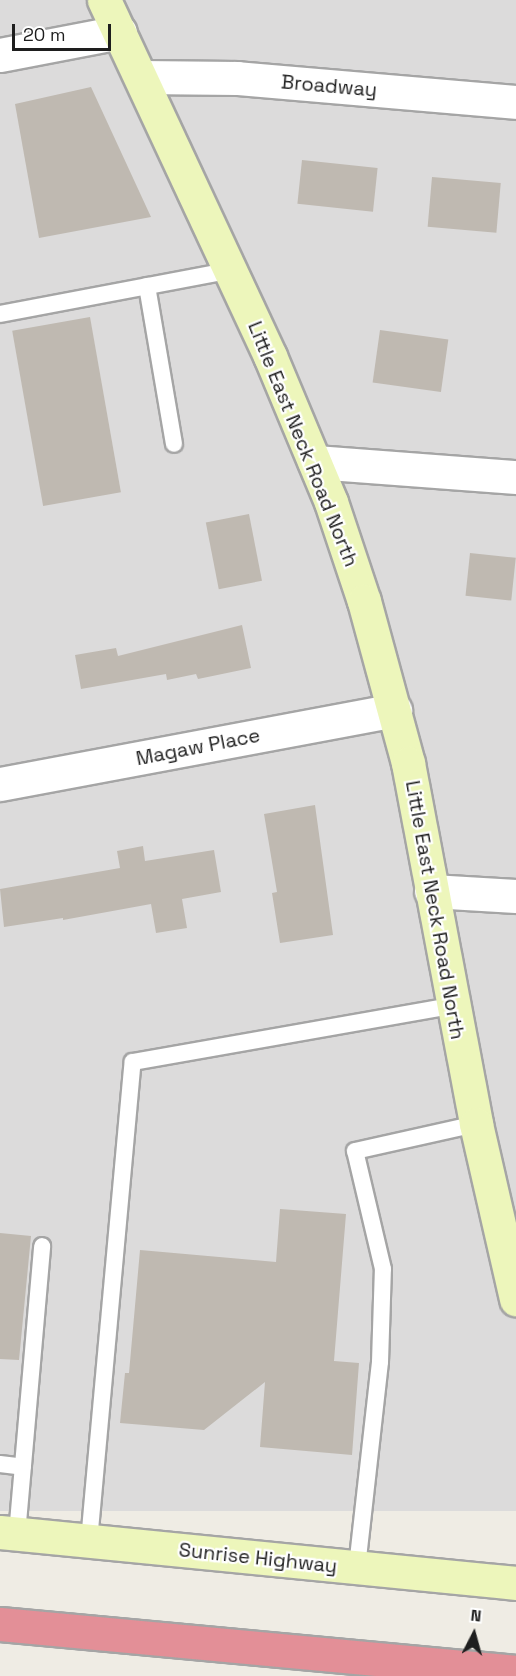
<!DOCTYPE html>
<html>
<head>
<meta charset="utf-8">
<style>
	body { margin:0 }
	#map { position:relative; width:516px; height:1676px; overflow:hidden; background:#efece4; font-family:"Space Grotesk",sans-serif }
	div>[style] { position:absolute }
	.residential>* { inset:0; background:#dcdbdb; transform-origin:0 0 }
	.building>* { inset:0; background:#bfb9b1; transform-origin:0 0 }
	.roads { filter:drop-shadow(2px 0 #a5a5a5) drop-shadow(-2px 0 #a5a5a5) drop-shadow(0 2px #a5a5a5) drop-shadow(0 -2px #a5a5a5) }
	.lane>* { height:16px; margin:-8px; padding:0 8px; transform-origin:8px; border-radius:8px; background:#fff }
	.street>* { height:33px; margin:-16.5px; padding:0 16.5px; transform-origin:16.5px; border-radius:16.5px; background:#fff }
	.secondary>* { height:33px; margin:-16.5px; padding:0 16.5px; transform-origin:16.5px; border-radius:16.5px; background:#edf6bb }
	.highway>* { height:33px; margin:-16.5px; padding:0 16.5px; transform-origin:16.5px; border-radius:16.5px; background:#e38f97 }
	span { translate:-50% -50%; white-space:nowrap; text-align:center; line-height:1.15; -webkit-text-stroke:4.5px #fff; paint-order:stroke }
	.street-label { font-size:20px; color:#1e1e1e }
	.north { position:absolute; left:444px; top:1604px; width:60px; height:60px; -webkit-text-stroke:4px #fff; paint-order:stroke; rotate:6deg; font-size:16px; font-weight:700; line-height:24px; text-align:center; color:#1e1e1e }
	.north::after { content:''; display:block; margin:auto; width:21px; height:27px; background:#1e1e1e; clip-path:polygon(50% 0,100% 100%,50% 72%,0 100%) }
	.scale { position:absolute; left:12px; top:24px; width:99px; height:27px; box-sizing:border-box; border:3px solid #1e1e1e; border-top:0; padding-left:8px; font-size:18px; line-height:21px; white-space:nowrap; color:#1e1e1e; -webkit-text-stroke:4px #fff; paint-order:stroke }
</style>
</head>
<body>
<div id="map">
	<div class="residential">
		<div style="left:0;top:0;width:516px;height:1511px"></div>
	</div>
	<div class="building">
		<div style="clip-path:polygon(91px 87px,151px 217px,39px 238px,15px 104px)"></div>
		<div style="left:302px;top:160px;width:76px;height:44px;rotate:6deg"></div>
		<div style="left:432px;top:177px;width:69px;height:50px;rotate:5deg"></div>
		<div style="left:90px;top:317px;width:178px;height:79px;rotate:80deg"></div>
		<div style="left:380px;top:330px;width:69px;height:53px;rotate:8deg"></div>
		<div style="left:249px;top:514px;width:68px;height:44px;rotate:79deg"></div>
		<div style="left:470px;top:553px;width:46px;height:43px;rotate:6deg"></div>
		<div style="clip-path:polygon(242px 625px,251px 668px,198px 679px,196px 674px,167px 680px,166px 674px,81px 689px,75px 655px,116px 648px,118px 656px)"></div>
		<div style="clip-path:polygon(315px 805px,333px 935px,280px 943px,272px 893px,277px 892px,264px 814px)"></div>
		<div style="clip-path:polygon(143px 846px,145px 861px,214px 850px,221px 892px,182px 899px,187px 928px,156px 933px,151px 904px,63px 920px,63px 918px,4px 927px,0 889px,120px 868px,117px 851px)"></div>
		<div style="clip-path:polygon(280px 1209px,346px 1214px,334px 1361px,359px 1363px,352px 1455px,260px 1447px,265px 1382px,204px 1430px,120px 1423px,125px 1373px,129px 1373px,140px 1250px,276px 1262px)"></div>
		<div style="clip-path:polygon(0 1233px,31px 1236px,19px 1360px,0 1359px)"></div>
	</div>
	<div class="roads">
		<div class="lane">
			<div style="left:147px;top:286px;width:160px;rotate:80.3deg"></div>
			<div style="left:0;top:314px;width:236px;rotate:-10.7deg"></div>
			<div style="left:0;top:1464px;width:23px;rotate:7deg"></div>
			<div style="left:17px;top:1534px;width:289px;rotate:-85deg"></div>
			<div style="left:89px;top:1541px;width:481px;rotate:-84.8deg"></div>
			<div style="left:133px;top:1062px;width:324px;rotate:-10deg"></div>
			<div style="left:357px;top:1567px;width:206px;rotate:-83.6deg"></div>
			<div style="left:380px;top:1362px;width:93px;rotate:-88.2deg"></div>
			<div style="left:383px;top:1269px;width:121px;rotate:-103.3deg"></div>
			<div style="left:355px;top:1151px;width:124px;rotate:-12.6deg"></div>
		</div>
		<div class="street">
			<div style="left:0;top:55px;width:122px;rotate:-10.9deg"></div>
			<div style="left:141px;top:77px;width:96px;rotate:0.6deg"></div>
			<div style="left:237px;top:78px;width:280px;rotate:4.9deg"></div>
			<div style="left:315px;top:462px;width:202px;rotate:4.3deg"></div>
			<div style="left:0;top:784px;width:402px;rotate:-10.6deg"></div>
			<div style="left:431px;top:891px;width:85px;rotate:3.4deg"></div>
		</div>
		<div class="secondary">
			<div style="left:104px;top:0;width:393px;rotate:65deg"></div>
			<div style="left:270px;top:356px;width:158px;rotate:67.3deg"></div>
			<div style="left:331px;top:502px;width:104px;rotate:71.6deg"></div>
			<div style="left:364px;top:601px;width:168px;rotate:74.8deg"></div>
			<div style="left:408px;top:763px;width:367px;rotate:79.3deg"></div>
			<div style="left:476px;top:1124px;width:180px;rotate:77.1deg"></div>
			<div style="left:0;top:1532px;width:519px;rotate:5.64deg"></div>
		</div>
		<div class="highway">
			<div style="left:0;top:1624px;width:518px;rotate:5.31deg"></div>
		</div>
	</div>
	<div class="street-label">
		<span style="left:329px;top:86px;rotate:5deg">Broadway</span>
		<span style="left:303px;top:444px;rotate:68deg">Little East Neck Road North</span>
		<span style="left:198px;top:747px;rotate:-11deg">Magaw Place</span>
		<span style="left:435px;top:910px;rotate:80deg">Little East Neck Road North</span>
		<span style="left:258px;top:1558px;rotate:6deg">Sunrise Highway</span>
	</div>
	<div class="north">N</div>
	<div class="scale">20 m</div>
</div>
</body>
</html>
